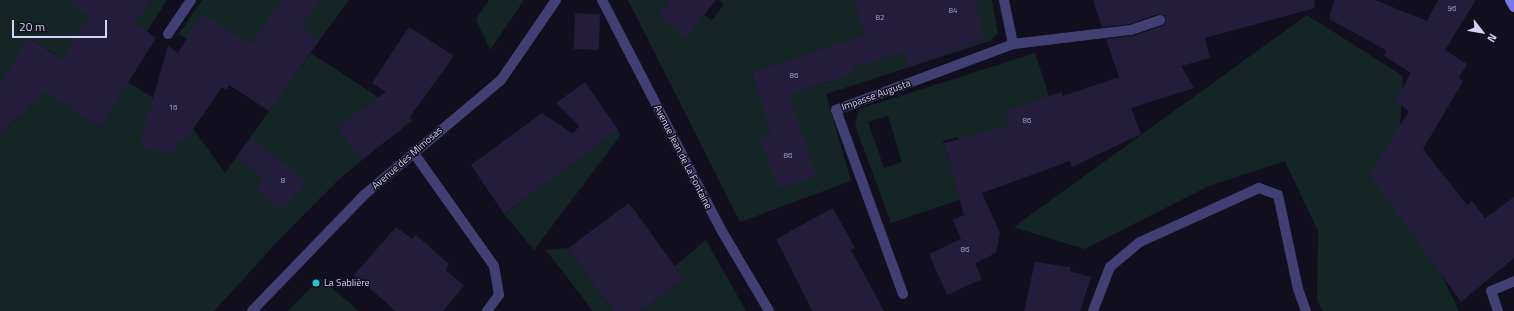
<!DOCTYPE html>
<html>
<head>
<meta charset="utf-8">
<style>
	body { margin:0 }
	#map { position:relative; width:1514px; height:311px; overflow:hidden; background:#110f1d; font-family:"Titillium Web",sans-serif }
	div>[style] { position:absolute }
	.green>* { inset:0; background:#132625 }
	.building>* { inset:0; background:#231d3b; transform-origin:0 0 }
	.lane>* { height:10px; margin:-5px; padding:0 5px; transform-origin:5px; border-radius:5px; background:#414075 }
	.street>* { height:10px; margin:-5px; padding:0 5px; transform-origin:5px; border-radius:5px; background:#414075 }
	.secondary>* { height:10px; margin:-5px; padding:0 5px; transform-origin:5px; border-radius:5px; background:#7775ec }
	.dots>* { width:11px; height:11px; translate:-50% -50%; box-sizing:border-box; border:2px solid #110f1d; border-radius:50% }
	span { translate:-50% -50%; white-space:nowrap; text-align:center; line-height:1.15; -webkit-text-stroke:3px #110f1d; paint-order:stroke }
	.number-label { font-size:8px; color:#a8a4ca }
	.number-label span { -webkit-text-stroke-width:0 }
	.street-label { font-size:10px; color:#d5d1f9 }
	.poi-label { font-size:10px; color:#d5d1f9 }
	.left { translate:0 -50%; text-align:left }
	.north { position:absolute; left:1462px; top:12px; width:40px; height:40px; -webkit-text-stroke:3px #110f1d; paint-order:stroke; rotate:121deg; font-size:11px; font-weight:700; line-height:16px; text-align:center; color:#d5d1f9 }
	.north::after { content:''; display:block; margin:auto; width:14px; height:18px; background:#d5d1f9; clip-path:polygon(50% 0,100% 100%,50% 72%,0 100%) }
	.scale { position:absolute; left:12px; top:20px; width:95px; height:18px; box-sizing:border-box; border:2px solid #d5d1f9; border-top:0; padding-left:5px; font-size:12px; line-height:14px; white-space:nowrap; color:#d5d1f9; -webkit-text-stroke:3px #110f1d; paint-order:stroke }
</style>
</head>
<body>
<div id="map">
	<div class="green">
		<div style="clip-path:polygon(evenodd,0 0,131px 0,144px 9px,151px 0,167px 0,119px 76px,186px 119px,225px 173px,276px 101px,179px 34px,202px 0,349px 0,318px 42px,287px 73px,294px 76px,311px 53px,413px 120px,393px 135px,369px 104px,338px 127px,362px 160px,338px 180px,276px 243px,214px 311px,0 311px,0 134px,19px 116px,0 96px,0 0,28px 37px,60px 57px,41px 88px,28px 37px,0 0,117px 101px,100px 128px,65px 104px,117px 101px)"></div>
		<div style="clip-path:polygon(489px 0,524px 0,490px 50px,476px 19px)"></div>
		<div style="clip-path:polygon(evenodd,628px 0,670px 0,658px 15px,686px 37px,704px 15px,712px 20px,724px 4px,719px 0,863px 0,980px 22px,975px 0,992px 0,998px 34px,990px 41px,826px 94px,851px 181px,740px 222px,628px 0,825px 48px,836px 80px,762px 103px,752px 72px,825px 48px)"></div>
		<div style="clip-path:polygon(1307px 15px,1403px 76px,1397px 182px,1459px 311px,1323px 311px,1317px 301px,1318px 231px,1285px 161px,1209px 186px,1084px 249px,1014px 227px)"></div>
		<div style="clip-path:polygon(evenodd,1035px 53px,1067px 152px,1011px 182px,891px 223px,855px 125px,859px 109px,1035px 53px,1006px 111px,1048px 132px,1017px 146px,1006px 111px,1035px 53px,888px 116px,902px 162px,884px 168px,868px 122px,888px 116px,1035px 53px,958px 137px,970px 174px,954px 178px,943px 141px,958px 137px)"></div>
		<div style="clip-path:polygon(618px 130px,620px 136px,534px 250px,504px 214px)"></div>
		<div style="clip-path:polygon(706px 240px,746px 311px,641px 311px,684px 279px,675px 266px)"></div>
		<div style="clip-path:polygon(568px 248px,613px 311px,593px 311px,546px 250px)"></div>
		<div style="clip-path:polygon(320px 278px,359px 311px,288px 311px)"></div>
	</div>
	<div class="building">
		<div style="clip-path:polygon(67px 0,151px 0,135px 23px,156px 38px,100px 128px,45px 91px,0 134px,0 85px,28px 37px,62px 59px,89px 16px)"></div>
		<div style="clip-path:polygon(281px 0,320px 0,301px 28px,319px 41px,269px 111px,229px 85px,226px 90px,222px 87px,185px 141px,179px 139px,175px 155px,139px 146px,168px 46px,178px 53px,202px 14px,252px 44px)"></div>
		<div style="clip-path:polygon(670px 0,716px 0,686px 38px,658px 15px)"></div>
		<div style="clip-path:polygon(854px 0,975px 0,985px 39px,909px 67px,904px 52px,851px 68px,853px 74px,789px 95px,816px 176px,778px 189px,760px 136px,771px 133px,752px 72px,865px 35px)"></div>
		<div style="clip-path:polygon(1093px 0,1314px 0,1315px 8px,1205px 38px,1210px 58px,1181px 66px,1194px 88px,1131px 108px,1141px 134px,1072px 167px,1070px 161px,982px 193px,1000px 233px,996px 253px,975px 263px,982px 279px,947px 295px,929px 254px,961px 239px,953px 220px,964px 215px,944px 143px,1010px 125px,1005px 111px,1062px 92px,1063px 96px,1119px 77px,1106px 39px,1133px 36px,1162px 26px,1166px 22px,1165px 15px,1158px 14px,1130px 24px,1102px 27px)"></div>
		<div style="clip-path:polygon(1334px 0,1375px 0,1427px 21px,1438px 0,1476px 0,1445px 50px,1467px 64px,1459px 78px,1463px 81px,1423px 149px,1467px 205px,1472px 201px,1485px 218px,1514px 197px,1514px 258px,1461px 302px,1370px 175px,1409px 111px,1395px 102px,1411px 73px,1384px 56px,1386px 50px,1329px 19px)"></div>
		<div style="left:600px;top:14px;width:36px;height:25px;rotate:92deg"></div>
		<div style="clip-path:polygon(409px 27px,454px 56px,400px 130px,362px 160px,337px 127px,386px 92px,372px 83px)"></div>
		<div style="clip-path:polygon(585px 82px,618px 130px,504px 214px,471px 165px,542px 113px,573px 134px,579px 126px,556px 103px)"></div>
		<div style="clip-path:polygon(252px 138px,306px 182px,281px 211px,256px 189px,263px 180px,236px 156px)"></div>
		<div style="clip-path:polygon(629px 203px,684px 279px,641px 311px,613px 311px,568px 248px)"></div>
		<div style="clip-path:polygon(833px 208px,855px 248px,851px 250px,884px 311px,812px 311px,776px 239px)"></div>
		<div style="clip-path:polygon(396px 227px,412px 239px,416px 235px,449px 264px,446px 270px,464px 286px,443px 311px,396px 311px,354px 275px)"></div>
		<div style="clip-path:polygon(1035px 262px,1070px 267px,1070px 271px,1091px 277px,1080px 311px,1024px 311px)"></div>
	</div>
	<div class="lane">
		<div style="left:1013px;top:44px;width:119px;rotate:-6.8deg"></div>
		<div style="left:1131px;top:30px;width:31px;rotate:-19deg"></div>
		<div style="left:903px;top:294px;width:196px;rotate:-110deg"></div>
		<div style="left:836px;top:110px;width:189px;rotate:-20.4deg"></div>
		<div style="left:1013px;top:44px;width:45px;rotate:-101.6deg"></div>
		<div style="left:487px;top:311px;width:20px;rotate:-53deg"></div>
		<div style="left:1093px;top:311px;width:47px;rotate:-68.9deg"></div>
		<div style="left:1110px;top:267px;width:39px;rotate:-40deg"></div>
		<div style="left:1140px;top:242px;width:131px;rotate:-24.4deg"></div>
		<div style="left:1259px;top:188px;width:20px;rotate:20deg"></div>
		<div style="left:1278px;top:195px;width:96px;rotate:78deg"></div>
		<div style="left:1298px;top:289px;width:23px;rotate:70deg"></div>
	</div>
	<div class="street">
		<div style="left:602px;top:0;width:257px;rotate:62.6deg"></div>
		<div style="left:720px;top:228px;width:96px;rotate:59.4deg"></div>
		<div style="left:168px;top:34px;width:41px;rotate:-55.9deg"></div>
		<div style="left:413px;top:152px;width:140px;rotate:54.6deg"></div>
		<div style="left:494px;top:266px;width:29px;rotate:80deg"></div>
		<div style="left:252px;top:311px;width:161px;rotate:-46deg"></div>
		<div style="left:364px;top:195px;width:179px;rotate:-40deg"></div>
		<div style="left:501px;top:80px;width:97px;rotate:-55.5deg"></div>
		<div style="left:1498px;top:311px;width:21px;rotate:-109deg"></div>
		<div style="left:1491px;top:291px;width:25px;rotate:-23deg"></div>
	</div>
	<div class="secondary">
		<div style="left:1510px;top:0;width:8px;rotate:60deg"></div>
	</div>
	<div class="dots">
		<div style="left:316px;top:283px;background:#1ec6d7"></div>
	</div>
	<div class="number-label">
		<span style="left:1452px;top:9px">96</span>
		<span style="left:953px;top:11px">84</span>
		<span style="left:880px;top:18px">82</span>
		<span style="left:794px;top:76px">86</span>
		<span style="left:173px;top:108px">16</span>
		<span style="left:1027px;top:121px">86</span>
		<span style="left:788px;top:156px">86</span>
		<span style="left:283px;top:181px">8</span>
		<span style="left:965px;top:250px">86</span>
	</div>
	<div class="street-label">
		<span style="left:876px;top:95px;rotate:-20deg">Impasse Augusta</span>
		<span style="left:683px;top:157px;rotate:63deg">Avenue Jean de La Fontaine</span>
		<span style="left:407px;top:158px;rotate:-41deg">Avenue des Mimosas</span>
	</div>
	<div class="poi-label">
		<span class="left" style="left:324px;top:283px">La Sablière</span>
	</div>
	<div class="north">N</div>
	<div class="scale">20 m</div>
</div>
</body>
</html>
